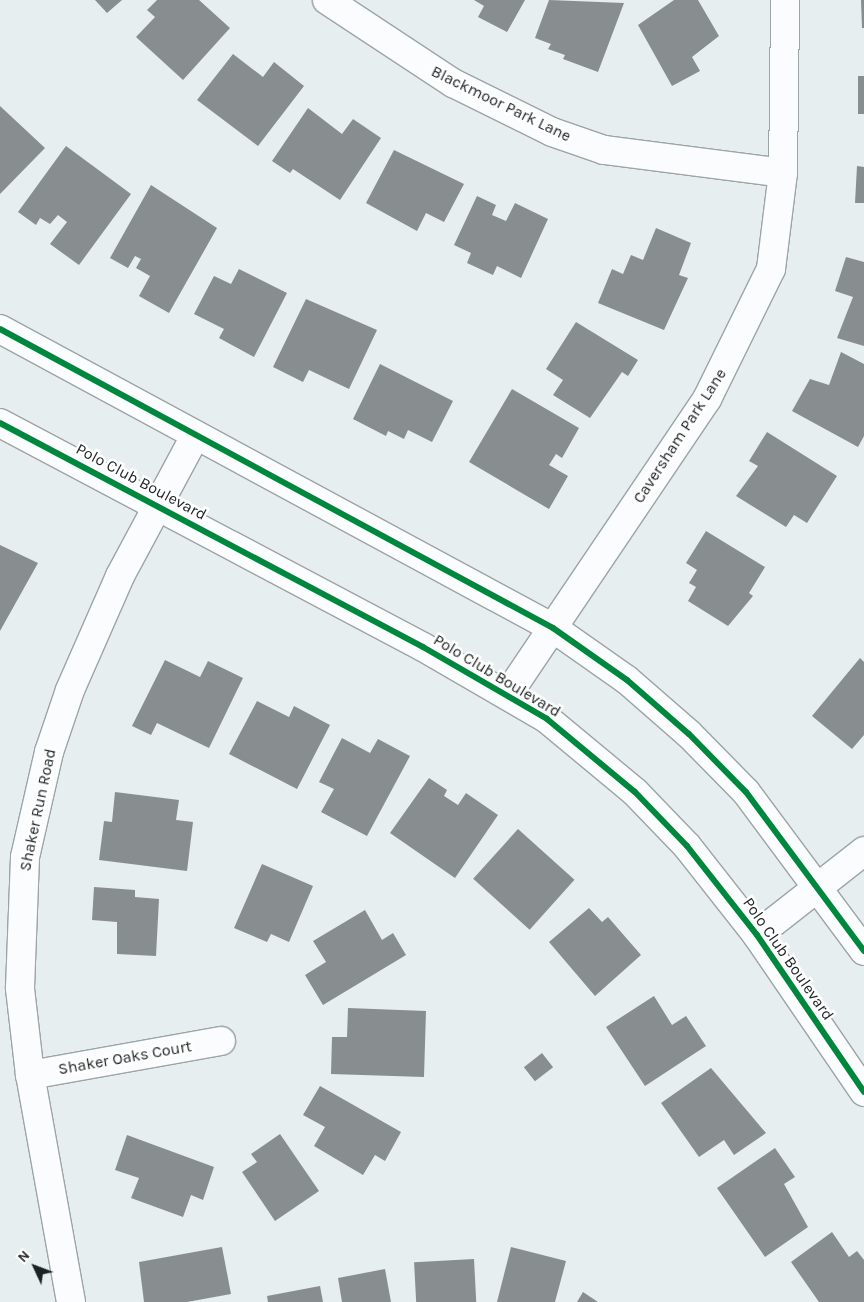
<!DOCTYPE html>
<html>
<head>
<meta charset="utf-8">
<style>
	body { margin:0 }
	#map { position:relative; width:864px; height:1302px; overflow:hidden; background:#e6eeef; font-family:Karla,sans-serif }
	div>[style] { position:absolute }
	.building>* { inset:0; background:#888e8f; transform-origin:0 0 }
	.roads { filter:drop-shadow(1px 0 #9da4a5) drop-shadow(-1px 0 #9da4a5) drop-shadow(0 1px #9da4a5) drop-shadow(0 -1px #9da4a5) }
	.street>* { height:28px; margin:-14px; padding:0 14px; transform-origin:14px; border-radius:14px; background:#fbfcfd }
	.secondary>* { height:28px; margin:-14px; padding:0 14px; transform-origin:14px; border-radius:14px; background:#fbfcfd }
	.cycleway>* { height:6px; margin:-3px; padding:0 3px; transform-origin:3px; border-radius:3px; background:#00873e }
	span { translate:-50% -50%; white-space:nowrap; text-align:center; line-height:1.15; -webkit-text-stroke:5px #fff; paint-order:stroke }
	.street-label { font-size:16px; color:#1c2122 }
	.north { position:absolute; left:10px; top:1242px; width:50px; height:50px; -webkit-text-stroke:4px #fff; paint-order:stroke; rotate:313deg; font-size:14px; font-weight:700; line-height:20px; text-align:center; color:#1c2122 }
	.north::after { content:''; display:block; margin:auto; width:18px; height:22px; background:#1c2122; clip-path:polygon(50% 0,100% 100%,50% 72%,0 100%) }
</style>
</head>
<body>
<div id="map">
	<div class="building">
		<div style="clip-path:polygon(95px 0,122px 0,107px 13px)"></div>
		<div style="clip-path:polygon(157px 0,199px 0,230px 28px,183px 80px,136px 37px,155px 17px,147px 10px)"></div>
		<div style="clip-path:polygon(474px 0,525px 0,507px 32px,478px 17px,484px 6px)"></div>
		<div style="clip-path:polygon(549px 0,624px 3px,598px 72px,563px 59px,565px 55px,548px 49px,551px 44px,535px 38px)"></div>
		<div style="clip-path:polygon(674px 0,698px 0,719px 36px,692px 57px,700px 71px,672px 86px,638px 25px)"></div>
		<div style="clip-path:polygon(861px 0,864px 0,864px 28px,862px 28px)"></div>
		<div style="clip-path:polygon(233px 54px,263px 77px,274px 62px,304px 86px,258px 146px,197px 100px)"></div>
		<div style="left:858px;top:76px;width:6px;height:38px"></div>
		<div style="clip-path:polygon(0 106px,45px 148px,0 194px)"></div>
		<div style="clip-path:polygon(308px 108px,342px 134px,353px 119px,381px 138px,340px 200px,293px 169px,290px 173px,272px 161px)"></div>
		<div style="clip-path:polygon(66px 146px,131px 194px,79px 265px,50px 244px,67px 222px,58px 215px,50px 224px,40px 218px,36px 225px,18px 212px)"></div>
		<div style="clip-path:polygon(394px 150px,464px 184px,444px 222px,426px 213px,417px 231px,366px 203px)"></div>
		<div style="clip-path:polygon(857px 166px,864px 167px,864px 203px,855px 203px)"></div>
		<div style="clip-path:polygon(151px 185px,217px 228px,169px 313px,139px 296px,150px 276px,136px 268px,141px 259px,135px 256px,128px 268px,110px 258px)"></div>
		<div style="clip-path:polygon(477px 196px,496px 205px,492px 215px,506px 221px,515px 203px,548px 219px,521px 278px,497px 266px,493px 275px,467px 263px,471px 253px,454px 245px)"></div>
		<div style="clip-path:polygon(656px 228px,691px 243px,679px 275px,688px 278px,664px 330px,598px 303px,612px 269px,623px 274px,631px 255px,643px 260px)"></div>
		<div style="clip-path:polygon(846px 257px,864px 262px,864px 346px,837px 338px,853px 297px,835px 291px)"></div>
		<div style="clip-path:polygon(239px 269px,287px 293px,254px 357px,219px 338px,224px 329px,194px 314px,214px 276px,231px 284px)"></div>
		<div style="clip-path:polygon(306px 299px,377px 330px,349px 389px,309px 370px,303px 382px,273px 367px)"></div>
		<div style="clip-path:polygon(576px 322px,638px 360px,628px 376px,622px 372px,590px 418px,553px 395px,563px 380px,546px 369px)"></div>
		<div style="clip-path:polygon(841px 352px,864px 364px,864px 436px,858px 447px,792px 411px,810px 379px,829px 385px)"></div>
		<div style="clip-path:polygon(380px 364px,453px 401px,432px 442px,408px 430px,404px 439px,388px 431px,386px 436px,353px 419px)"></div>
		<div style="clip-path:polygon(512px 389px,579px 428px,562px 458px,556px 454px,549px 465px,568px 476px,549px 509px,469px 462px)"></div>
		<div style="clip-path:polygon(767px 432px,837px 476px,807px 523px,794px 515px,786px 527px,736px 496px,758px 466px,749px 461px)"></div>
		<div style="clip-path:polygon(706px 531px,765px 567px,749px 593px,753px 596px,728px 626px,688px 601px,696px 587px,689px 583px,697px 570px,686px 563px)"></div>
		<div style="clip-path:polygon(0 545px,38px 563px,0 631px)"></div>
		<div style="clip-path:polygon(860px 658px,864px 662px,864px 735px,852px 749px,812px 716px)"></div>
		<div style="clip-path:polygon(165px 660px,200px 677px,208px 661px,243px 678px,209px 748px,157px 723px,151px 735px,132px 726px)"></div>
		<div style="clip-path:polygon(257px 701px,289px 717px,294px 706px,330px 725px,297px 789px,229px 754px)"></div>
		<div style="clip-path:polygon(342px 738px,370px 753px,378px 739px,410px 756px,367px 836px,321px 812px,334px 789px,319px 782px)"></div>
		<div style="clip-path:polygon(429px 778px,447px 790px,444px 796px,458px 805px,466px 793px,498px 815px,455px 878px,390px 833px)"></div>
		<div style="clip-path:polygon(115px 792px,179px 800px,176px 820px,193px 822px,187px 871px,99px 860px,104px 821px,112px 822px)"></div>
		<div style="left:518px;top:829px;width:76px;height:67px;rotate:42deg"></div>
		<div style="clip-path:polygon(262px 864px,313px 886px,289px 942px,271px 934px,267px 942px,234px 928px)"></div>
		<div style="clip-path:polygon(94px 887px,135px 890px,135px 897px,159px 899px,156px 956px,117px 954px,117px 922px,92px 920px)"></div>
		<div style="clip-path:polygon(589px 908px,602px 922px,608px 917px,641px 955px,595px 996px,549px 942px)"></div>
		<div style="clip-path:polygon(365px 910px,382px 940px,393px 933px,406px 955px,323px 1005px,305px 975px,326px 962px,313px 941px)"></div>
		<div style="clip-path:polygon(654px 996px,672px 1025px,686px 1016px,706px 1046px,645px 1086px,606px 1027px)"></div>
		<div style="clip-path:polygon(348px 1008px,426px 1011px,424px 1077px,331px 1074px,332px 1037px,347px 1037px)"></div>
		<div style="left:542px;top:1053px;width:18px;height:23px;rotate:52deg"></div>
		<div style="clip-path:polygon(711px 1068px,766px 1133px,734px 1155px,724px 1140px,699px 1157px,661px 1103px)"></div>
		<div style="clip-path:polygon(320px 1086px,401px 1132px,385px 1161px,375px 1155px,363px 1175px,314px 1146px,325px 1127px,303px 1115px)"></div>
		<div style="clip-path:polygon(280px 1134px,319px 1191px,275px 1221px,242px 1172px,257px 1162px,251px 1154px)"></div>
		<div style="clip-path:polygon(127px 1135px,214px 1167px,203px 1200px,191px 1195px,183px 1217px,131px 1198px,139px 1178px,115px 1170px)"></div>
		<div style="clip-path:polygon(775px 1148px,795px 1177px,784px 1184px,808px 1227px,765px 1257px,717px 1188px)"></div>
		<div style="clip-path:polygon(832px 1232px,849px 1257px,857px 1251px,864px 1260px,864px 1302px,819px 1302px,791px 1262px)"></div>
		<div style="clip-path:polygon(222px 1247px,231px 1294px,187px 1302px,144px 1302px,139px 1262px)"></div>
		<div style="clip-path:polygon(511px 1247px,566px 1261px,555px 1302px,497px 1302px)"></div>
		<div style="left:474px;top:1259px;width:43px;height:60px;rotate:87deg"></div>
		<div style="clip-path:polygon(385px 1269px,391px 1302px,342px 1302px,338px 1278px)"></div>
		<div style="clip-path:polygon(320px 1286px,323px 1302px,268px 1302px,267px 1296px)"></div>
		<div style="clip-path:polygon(583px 1292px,598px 1302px,577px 1302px)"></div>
	</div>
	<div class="roads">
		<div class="street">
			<div style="left:327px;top:0;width:151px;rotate:33.4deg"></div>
			<div style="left:453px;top:83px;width:110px;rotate:26.3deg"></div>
			<div style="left:552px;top:132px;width:55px;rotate:19.1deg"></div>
			<div style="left:604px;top:150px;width:180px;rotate:7.3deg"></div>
			<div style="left:508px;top:694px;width:356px;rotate:-56deg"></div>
			<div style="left:707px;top:399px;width:145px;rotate:-63.8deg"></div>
			<div style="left:771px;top:269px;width:97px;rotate:-82.9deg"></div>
			<div style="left:783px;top:173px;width:173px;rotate:-89.3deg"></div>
			<div style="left:757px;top:935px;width:136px;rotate:-38.1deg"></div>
			<div style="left:30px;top:1075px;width:194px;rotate:-10.1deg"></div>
			<div style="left:71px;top:1302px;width:231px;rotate:-100.2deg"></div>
			<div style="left:30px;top:1075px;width:88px;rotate:-96.6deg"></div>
			<div style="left:20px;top:988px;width:131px;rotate:-87.8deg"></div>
			<div style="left:25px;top:857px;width:108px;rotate:-77.1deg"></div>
			<div style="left:49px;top:752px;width:65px;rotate:-71.3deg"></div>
			<div style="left:70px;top:690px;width:124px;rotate:-66.3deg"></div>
			<div style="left:120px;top:576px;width:159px;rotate:-61.8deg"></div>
		</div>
		<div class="secondary">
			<div style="left:0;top:329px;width:629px;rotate:28.4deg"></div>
			<div style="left:553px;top:628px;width:90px;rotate:35.1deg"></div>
			<div style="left:627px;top:680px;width:82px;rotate:41.1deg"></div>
			<div style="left:689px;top:734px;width:81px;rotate:45.5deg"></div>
			<div style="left:746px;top:792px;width:198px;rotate:53.4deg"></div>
			<div style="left:0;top:423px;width:479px;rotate:27.9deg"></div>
			<div style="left:423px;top:647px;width:143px;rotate:30.1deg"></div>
			<div style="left:547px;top:719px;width:114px;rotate:39.7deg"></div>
			<div style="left:635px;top:792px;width:75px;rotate:46.1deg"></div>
			<div style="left:687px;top:846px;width:113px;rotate:51.8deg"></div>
			<div style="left:757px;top:935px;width:190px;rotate:55.7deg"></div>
		</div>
	</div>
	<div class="cycleway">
		<div style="left:0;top:329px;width:629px;rotate:28.4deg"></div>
		<div style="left:553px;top:628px;width:90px;rotate:35.1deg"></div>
		<div style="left:627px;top:680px;width:82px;rotate:41.1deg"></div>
		<div style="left:689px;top:734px;width:81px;rotate:45.5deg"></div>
		<div style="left:746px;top:792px;width:198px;rotate:53.4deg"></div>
		<div style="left:0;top:423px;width:479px;rotate:27.9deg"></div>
		<div style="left:423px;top:647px;width:143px;rotate:30.1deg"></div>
		<div style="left:547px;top:719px;width:114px;rotate:39.7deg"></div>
		<div style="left:635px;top:792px;width:75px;rotate:46.1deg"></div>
		<div style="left:687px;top:846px;width:113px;rotate:51.8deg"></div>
		<div style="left:757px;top:935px;width:190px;rotate:55.7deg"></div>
	</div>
	<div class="street-label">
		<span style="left:501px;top:104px;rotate:26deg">Blackmoor Park Lane</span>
		<span style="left:680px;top:436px;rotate:-57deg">Caversham Park Lane</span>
		<span style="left:141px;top:482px;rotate:28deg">Polo Club Boulevard</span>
		<span style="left:497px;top:676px;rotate:31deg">Polo Club Boulevard</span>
		<span style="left:38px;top:810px;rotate:-78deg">Shaker Run Road</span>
		<span style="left:788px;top:959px;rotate:55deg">Polo Club Boulevard</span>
		<span style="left:125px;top:1058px;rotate:-10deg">Shaker Oaks Court</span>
	</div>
	<div class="north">N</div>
</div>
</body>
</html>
